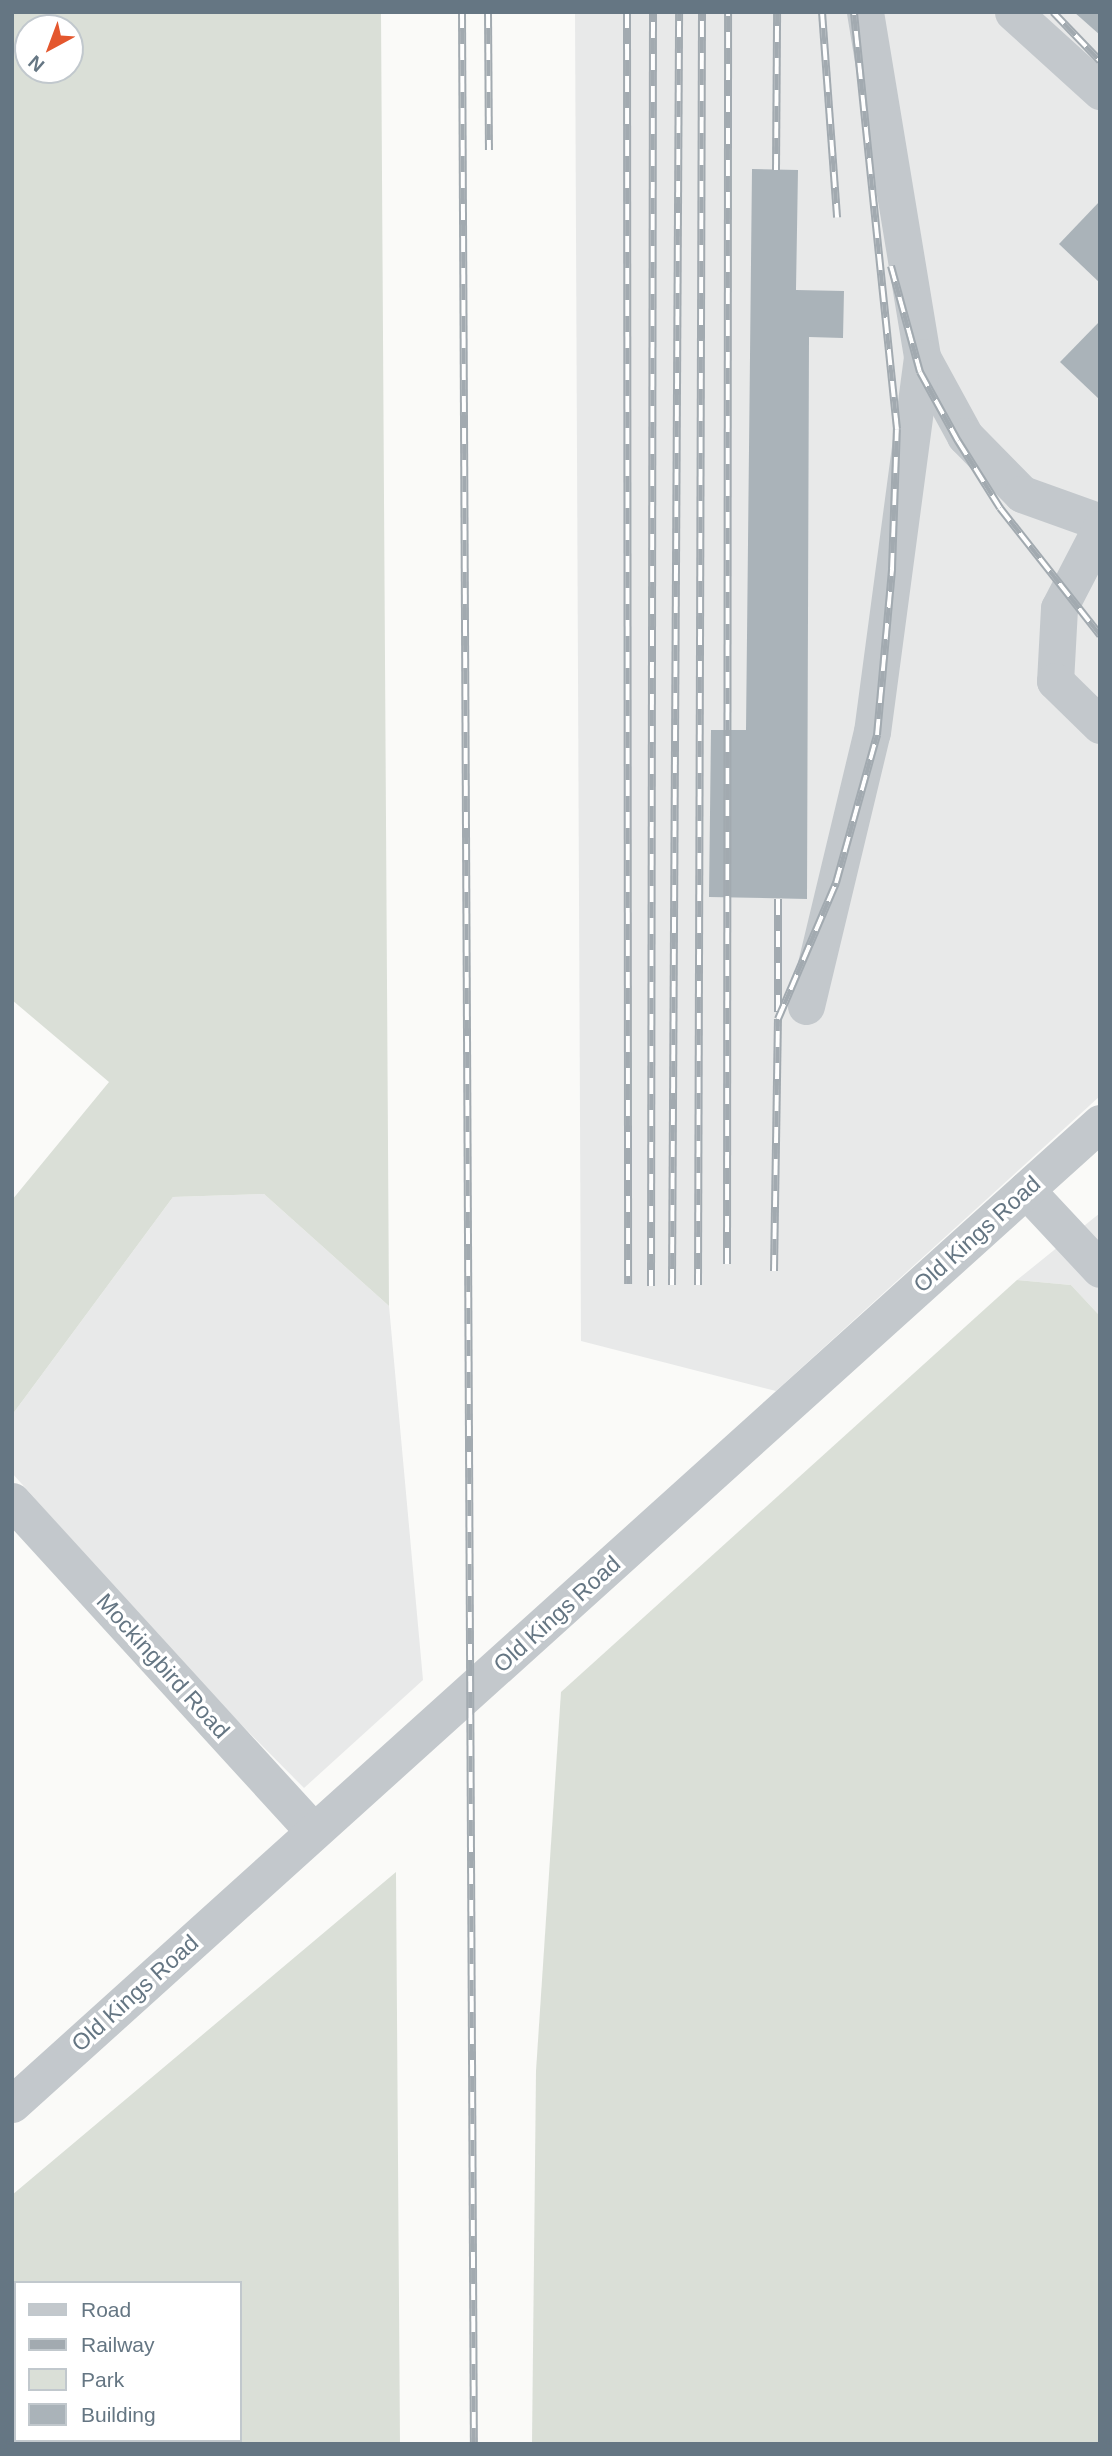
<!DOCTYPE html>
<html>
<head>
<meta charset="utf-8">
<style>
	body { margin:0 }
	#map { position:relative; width:1112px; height:2456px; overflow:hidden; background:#fafaf8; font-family:Arial,sans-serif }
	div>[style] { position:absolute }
	.built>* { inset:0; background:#e8e9e9 }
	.green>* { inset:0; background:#dadfd7 }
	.building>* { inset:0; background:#aab3b9 }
	.minor>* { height:37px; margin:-18.5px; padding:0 18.5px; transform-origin:18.5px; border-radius:18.5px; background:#c3c8cc }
	.rail>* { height:8px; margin-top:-4px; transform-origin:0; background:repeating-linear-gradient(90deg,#fff 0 16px,#a2aab0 0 32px); box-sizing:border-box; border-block:2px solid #a2aab0 }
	span { translate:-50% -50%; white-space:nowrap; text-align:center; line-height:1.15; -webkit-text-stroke:7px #fff; paint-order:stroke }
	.street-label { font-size:23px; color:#657683 }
	.frame { position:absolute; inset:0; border:14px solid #657683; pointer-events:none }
	.legend { position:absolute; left:14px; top:2281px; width:228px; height:161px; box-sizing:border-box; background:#fff; border:2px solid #c1c8cd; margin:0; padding:9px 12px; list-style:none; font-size:21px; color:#657683 }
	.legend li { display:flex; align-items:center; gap:14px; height:35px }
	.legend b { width:35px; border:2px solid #c1c8cd }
	.north { position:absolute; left:14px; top:14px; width:70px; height:70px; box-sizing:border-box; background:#fff; border:2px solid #c1c8cd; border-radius:50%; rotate:221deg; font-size:19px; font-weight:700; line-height:28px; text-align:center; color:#657683 }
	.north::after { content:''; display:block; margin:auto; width:24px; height:32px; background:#e4572e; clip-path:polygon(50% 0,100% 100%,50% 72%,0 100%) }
</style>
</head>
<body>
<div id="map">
	<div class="built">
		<div style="clip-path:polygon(575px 12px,1100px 12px,1100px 1096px,776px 1391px,581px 1341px)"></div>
		<div style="clip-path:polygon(264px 1194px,389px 1306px,423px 1680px,304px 1788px,197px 1680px,12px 1473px,12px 1415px,173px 1197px)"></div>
		<div style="clip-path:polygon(1100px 1213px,1100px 1316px,1071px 1285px,1017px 1280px)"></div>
	</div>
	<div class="green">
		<div style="clip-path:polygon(evenodd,12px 12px,381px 12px,389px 1306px,264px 1194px,173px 1197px,12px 1415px,12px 1200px,109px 1082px,12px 1000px,12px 12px,28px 28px,70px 28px,70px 70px,28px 70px,28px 28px)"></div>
		<div style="clip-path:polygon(1017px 1280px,1071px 1285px,1100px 1316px,1100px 2444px,532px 2444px,536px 2071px,561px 1692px)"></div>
		<div style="clip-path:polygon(evenodd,396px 1872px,400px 2444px,12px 2444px,12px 2195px,396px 1872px,16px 2283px,240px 2283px,240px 2440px,16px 2440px,16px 2283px)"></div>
	</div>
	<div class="building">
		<div style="clip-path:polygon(1074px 12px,1100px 12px,1100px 35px)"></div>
		<div style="clip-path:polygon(752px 169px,798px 170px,796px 290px,844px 291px,843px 338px,809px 337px,807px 899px,709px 897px,711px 730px,746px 730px)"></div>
		<div style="clip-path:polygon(1100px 201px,1100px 283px,1059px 244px)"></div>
		<div style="clip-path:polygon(1100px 321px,1100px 400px,1060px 362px)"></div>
	</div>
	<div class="minor">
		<div style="left:865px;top:12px;width:350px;rotate:80.6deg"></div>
		<div style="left:922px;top:357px;width:90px;rotate:61.4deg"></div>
		<div style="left:965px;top:436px;width:81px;rotate:45.5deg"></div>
		<div style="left:1022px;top:494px;width:83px;rotate:19.7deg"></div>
		<div style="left:1013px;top:12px;width:118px;rotate:42.2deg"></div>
		<div style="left:1100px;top:529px;width:89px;rotate:117.4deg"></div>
		<div style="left:1059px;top:608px;width:73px;rotate:93.1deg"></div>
		<div style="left:1055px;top:681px;width:63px;rotate:44.4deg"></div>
		<div style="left:806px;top:1006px;width:282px;rotate:-76.5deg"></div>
		<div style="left:872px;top:732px;width:378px;rotate:-82.4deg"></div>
		<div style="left:1026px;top:1190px;width:108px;rotate:46.9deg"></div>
		<div style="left:12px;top:1501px;width:447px;rotate:47.6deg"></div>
		<div style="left:12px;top:2104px;width:1465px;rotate:-42.04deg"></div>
	</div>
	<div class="rail">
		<div style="left:462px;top:12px;width:2432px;rotate:89.72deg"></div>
		<div style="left:488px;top:12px;width:138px;rotate:89.6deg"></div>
		<div style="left:627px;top:12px;width:1272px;rotate:89.95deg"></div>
		<div style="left:822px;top:12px;width:206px;rotate:85.8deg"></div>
		<div style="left:1053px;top:12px;width:68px;rotate:46.2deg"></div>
		<div style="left:776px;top:170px;width:158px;rotate:-89.6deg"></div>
		<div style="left:891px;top:266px;width:110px;rotate:74.7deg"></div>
		<div style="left:920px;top:372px;width:79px;rotate:61.2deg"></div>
		<div style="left:958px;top:441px;width:79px;rotate:57.9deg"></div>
		<div style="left:1000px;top:508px;width:162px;rotate:51.8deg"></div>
		<div style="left:778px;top:899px;width:113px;rotate:90deg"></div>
		<div style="left:727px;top:1264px;width:1252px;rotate:-89.95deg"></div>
		<div style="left:774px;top:1271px;width:252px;rotate:-89.1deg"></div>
		<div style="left:778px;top:1019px;width:148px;rotate:-66.9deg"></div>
		<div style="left:836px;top:883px;width:154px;rotate:-74.5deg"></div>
		<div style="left:877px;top:735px;width:167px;rotate:-84.8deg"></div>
		<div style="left:892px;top:569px;width:140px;rotate:-88deg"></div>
		<div style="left:897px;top:429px;width:419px;rotate:-95.9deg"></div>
		<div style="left:672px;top:1285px;width:1273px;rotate:-89.68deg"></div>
		<div style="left:698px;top:1285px;width:1273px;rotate:-89.82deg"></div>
		<div style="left:651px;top:1286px;width:1274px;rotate:-89.91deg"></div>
	</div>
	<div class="street-label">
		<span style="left:977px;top:1234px;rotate:-42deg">Old Kings Road</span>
		<span style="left:557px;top:1614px;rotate:-42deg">Old Kings Road</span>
		<span style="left:163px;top:1666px;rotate:48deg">Mockingbird Road</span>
		<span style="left:135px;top:1993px;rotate:-42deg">Old Kings Road</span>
	</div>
	<div class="frame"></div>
	<ul class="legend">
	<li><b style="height:9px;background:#c3c8cc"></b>Road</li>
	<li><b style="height:9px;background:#a2aab0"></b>Railway</li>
	<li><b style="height:19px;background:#dadfd7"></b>Park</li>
	<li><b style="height:19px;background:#aab3b9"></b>Building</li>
	</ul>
	<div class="north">N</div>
</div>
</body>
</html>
